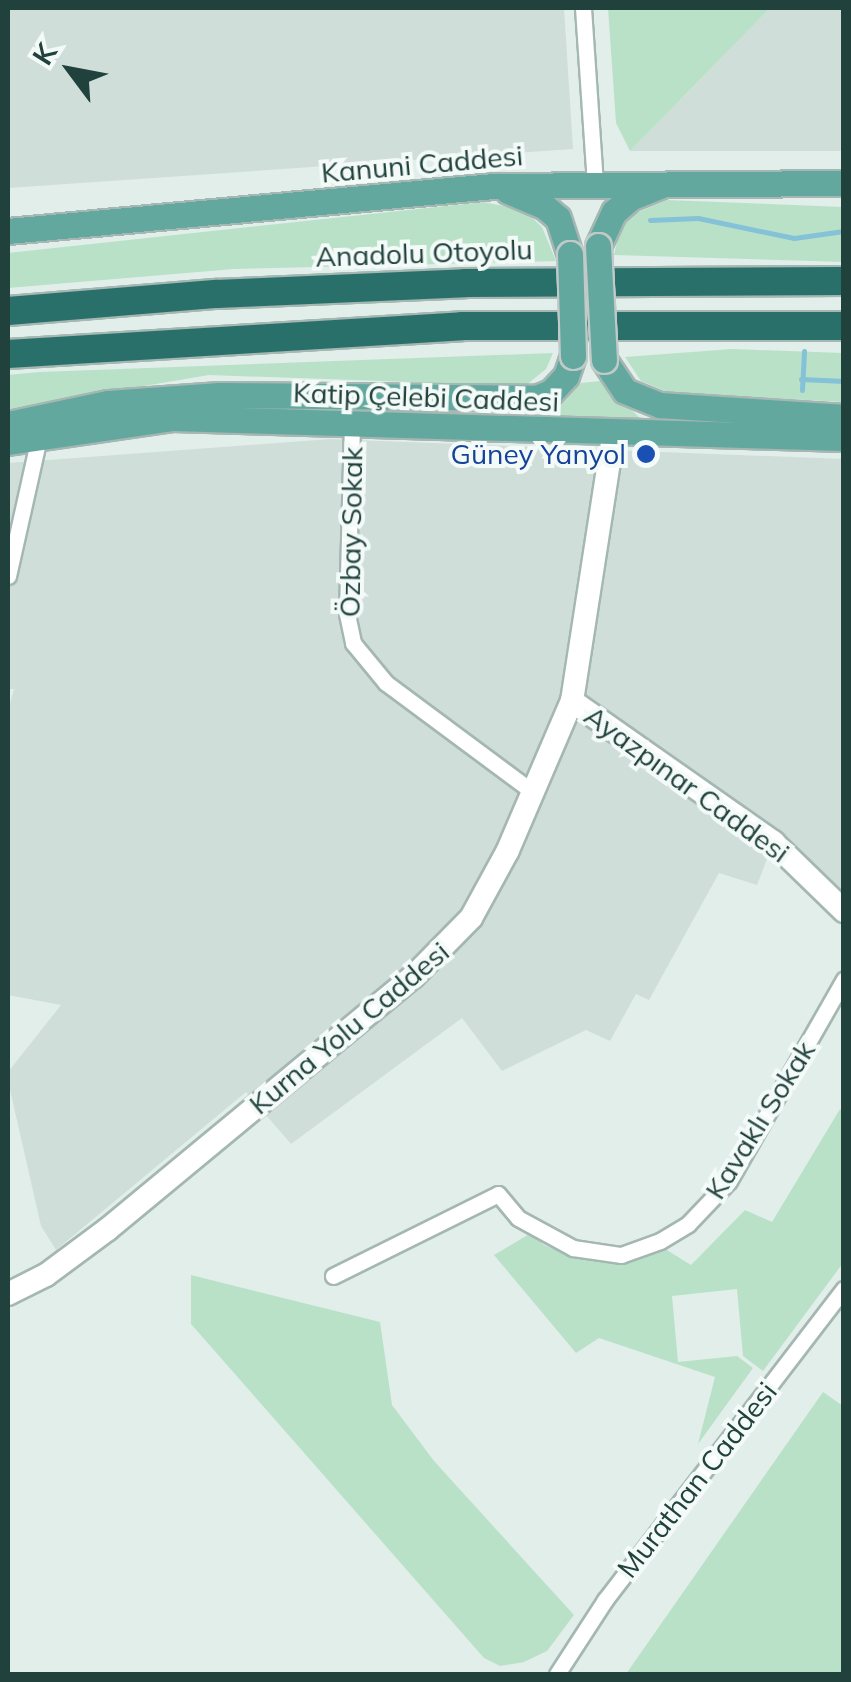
<!DOCTYPE html>
<html>
<head>
<meta charset="utf-8">
<style>
	body { margin:0 }
	#map { position:relative; width:851px; height:1682px; overflow:hidden; background:#e2eeea; font-family:Mulish,sans-serif }
	div>[style] { position:absolute }
	.built>* { inset:0; background:#d0ded9 }
	.green>* { inset:0; background:#b9e1c8 }
	.stream>* { height:5px; margin:-2.5px; padding:0 2.5px; transform-origin:2.5px; border-radius:2.5px; background:#85c2d8 }
	.roads { filter:drop-shadow(2px 0 #a4b7b2) drop-shadow(-2px 0 #a4b7b2) drop-shadow(0 2px #a4b7b2) drop-shadow(0 -2px #a4b7b2) }
	.street>* { height:15px; margin:-7.5px; padding:0 7.5px; transform-origin:7.5px; border-radius:7.5px; background:#fff }
	.secondary>* { height:22px; margin:-11px; padding:0 11px; transform-origin:11px; border-radius:11px; background:#fff }
	.primary>* { height:25px; margin:-12.5px; padding:0 12.5px; transform-origin:12.5px; border-radius:12.5px; background:#62a89e }
	.highway>* { height:28px; margin:-14px; padding:0 14px; transform-origin:14px; border-radius:14px; background:#29706a }
	.bridges { filter:drop-shadow(2px 0 #c1cac8) drop-shadow(-2px 0 #c1cac8) drop-shadow(0 2px #c1cac8) drop-shadow(0 -2px #c1cac8) }
	.primary-bridge>* { height:25px; margin:-12.5px; padding:0 12.5px; transform-origin:12.5px; border-radius:12.5px; background:#62a89e }
	.dots>* { width:28px; height:28px; translate:-50% -50%; box-sizing:border-box; border:5px solid #f3faf7; border-radius:50% }
	span { translate:-50% -50%; white-space:nowrap; text-align:center; line-height:1.15; -webkit-text-stroke:8px #f3faf7; paint-order:stroke }
	.street-label { font-size:28px; color:#20413c }
	.transit-label { font-size:28px; color:#164399 }
	.right { translate:-100% -50%; text-align:right }
	.frame { position:absolute; inset:0; border:10px solid #20413c; pointer-events:none }
	.north { position:absolute; left:20px; top:20px; width:100px; height:100px; -webkit-text-stroke:8px #f3faf7; paint-order:stroke; rotate:302deg; font-size:28px; font-weight:700; line-height:40px; text-align:center; color:#20413c }
	.north::after { content:''; display:block; margin:auto; width:35px; height:45px; background:#20413c; clip-path:polygon(50% 0,100% 100%,50% 72%,0 100%) }
</style>
</head>
<body>
<div id="map">
	<div class="built">
		<div style="clip-path:polygon(8px 8px,564px 8px,573px 149px,8px 188px)"></div>
		<div style="clip-path:polygon(770px 8px,843px 8px,843px 151px,630px 151px)"></div>
		<div style="clip-path:polygon(330px 439px,843px 459px,843px 904px,776px 836px,757px 885px,719px 873px,649px 1000px,636px 994px,610px 1041px,586px 1030px,502px 1071px,462px 1018px,291px 1144px,246px 1092px,56px 1250px,41px 1226px,8px 1081px,8px 1072px,61px 1005px,8px 995px,8px 711px,14px 689px,8px 689px,8px 463px)"></div>
	</div>
	<div class="green">
		<div style="clip-path:polygon(608px 8px,770px 8px,630px 151px,616px 123px)"></div>
		<div style="clip-path:polygon(667px 200px,843px 207px,843px 262px,614px 255px,622px 219px)"></div>
		<div style="clip-path:polygon(483px 202px,524px 210px,542px 227px,556px 261px,234px 269px,8px 288px,8px 253px)"></div>
		<div style="clip-path:polygon(732px 349px,843px 353px,843px 402px,670px 393px,641px 381px,625px 357px)"></div>
		<div style="clip-path:polygon(553px 353px,546px 369px,525px 386px,209px 375px,8px 409px,8px 375px,39px 372px)"></div>
		<div style="clip-path:polygon(601px 381px,640px 418px,552px 415px,581px 383px)"></div>
		<div style="clip-path:polygon(840px 1109px,843px 1113px,843px 1263px,763px 1371px,743px 1356px,737px 1289px,672px 1296px,678px 1362px,737px 1356px,753px 1368px,698px 1444px,715px 1377px,599px 1338px,576px 1353px,494px 1255px,531px 1233px,544px 1245px,571px 1256px,606px 1262px,637px 1259px,662px 1247px,691px 1265px,745px 1210px,772px 1222px)"></div>
		<div style="clip-path:polygon(191px 1275px,380px 1322px,392px 1405px,434px 1461px,574px 1615px,547px 1651px,524px 1662px,500px 1666px,484px 1658px,191px 1324px)"></div>
		<div style="clip-path:polygon(823px 1392px,843px 1406px,843px 1674px,626px 1674px)"></div>
	</div>
	<div class="stream">
		<div style="left:650px;top:220px;width:48px;rotate:-2.4deg"></div>
		<div style="left:698px;top:218px;width:98px;rotate:11.8deg"></div>
		<div style="left:794px;top:238px;width:50px;rotate:-8deg"></div>
		<div style="left:801px;top:379px;width:43px;rotate:2.7deg"></div>
		<div style="left:802px;top:390px;width:39px;rotate:-87deg"></div>
	</div>
	<div class="roads">
		<div class="street">
			<div style="left:583px;top:8px;width:175px;rotate:86.1deg"></div>
			<div style="left:352px;top:424px;width:190px;rotate:91.5deg"></div>
			<div style="left:347px;top:614px;width:30px;rotate:78deg"></div>
			<div style="left:353px;top:643px;width:52px;rotate:50.5deg"></div>
			<div style="left:386px;top:683px;width:183px;rotate:36.6deg"></div>
			<div style="left:8px;top:576px;width:142px;rotate:-77.4deg"></div>
			<div style="left:333px;top:1276px;width:184px;rotate:-26.4deg"></div>
			<div style="left:498px;top:1194px;width:31px;rotate:50deg"></div>
			<div style="left:518px;top:1218px;width:63px;rotate:28.6deg"></div>
			<div style="left:573px;top:1248px;width:49px;rotate:8.3deg"></div>
			<div style="left:621px;top:1255px;width:41px;rotate:-19.7deg"></div>
			<div style="left:660px;top:1241px;width:33px;rotate:-31deg"></div>
			<div style="left:688px;top:1224px;width:59px;rotate:-46.4deg"></div>
			<div style="left:729px;top:1181px;width:232px;rotate:-60.3deg"></div>
			<div style="left:557px;top:1674px;width:88px;rotate:-57deg"></div>
			<div style="left:605px;top:1600px;width:392px;rotate:-52.5deg"></div>
		</div>
		<div class="secondary">
			<div style="left:572px;top:701px;width:246px;rotate:35deg"></div>
			<div style="left:773px;top:842px;width:99px;rotate:44.2deg"></div>
			<div style="left:8px;top:1294px;width:42px;rotate:-26.6deg"></div>
			<div style="left:46px;top:1275px;width:77px;rotate:-36.6deg"></div>
			<div style="left:108px;top:1229px;width:396px;rotate:-39.6deg"></div>
			<div style="left:413px;top:977px;width:83px;rotate:-45.5deg"></div>
			<div style="left:471px;top:918px;width:77px;rotate:-61.4deg"></div>
			<div style="left:508px;top:850px;width:162px;rotate:-66.8deg"></div>
			<div style="left:572px;top:701px;width:269px;rotate:-81.2deg"></div>
		</div>
		<div class="primary">
			<div style="left:508px;top:191px;width:39px;rotate:23deg"></div>
			<div style="left:544px;top:206px;width:18px;rotate:41deg"></div>
			<div style="left:558px;top:218px;width:38px;rotate:72deg"></div>
			<div style="left:8px;top:231px;width:489px;rotate:-5.3deg"></div>
			<div style="left:495px;top:186px;width:349px;rotate:-0.5deg"></div>
			<div style="left:598px;top:246px;width:38px;rotate:-65deg"></div>
			<div style="left:614px;top:212px;width:21px;rotate:-41deg"></div>
			<div style="left:630px;top:198px;width:32px;rotate:-22deg"></div>
			<div style="left:604px;top:360px;width:37px;rotate:56deg"></div>
			<div style="left:625px;top:391px;width:38px;rotate:22deg"></div>
			<div style="left:660px;top:405px;width:184px;rotate:3.7deg"></div>
			<div style="left:8px;top:424px;width:102px;rotate:-11.9deg"></div>
			<div style="left:108px;top:403px;width:112px;rotate:-4.1deg"></div>
			<div style="left:220px;top:395px;width:316px;rotate:0.5deg"></div>
			<div style="left:536px;top:398px;width:16px;rotate:-22deg"></div>
			<div style="left:551px;top:392px;width:22px;rotate:-47deg"></div>
			<div style="left:566px;top:376px;width:21px;rotate:-71deg"></div>
			<div style="left:8px;top:442px;width:167px;rotate:-8.3deg"></div>
			<div style="left:173px;top:418px;width:671px;rotate:1.71deg"></div>
		</div>
		<div class="highway">
			<div style="left:8px;top:311px;width:210px;rotate:-4.7deg"></div>
			<div style="left:217px;top:294px;width:248px;rotate:-2.5deg"></div>
			<div style="left:465px;top:283px;width:379px;rotate:-0.3deg"></div>
			<div style="left:8px;top:354px;width:455px;rotate:-3.5deg"></div>
			<div style="left:462px;top:326px;width:382px"></div>
		</div>
	</div>
	<div class="bridges">
		<div class="primary-bridge">
			<div style="left:598px;top:246px;width:114px;rotate:87deg"></div>
			<div style="left:570px;top:254px;width:102px;rotate:88.3deg"></div>
		</div>
	</div>
	<div class="dots">
		<div style="left:646px;top:454px;background:#1a4fb4"></div>
	</div>
	<div class="street-label">
		<span style="left:422px;top:164px;rotate:-5deg">Kanuni Caddesi</span>
		<span style="left:424px;top:253px;rotate:-2deg">Anadolu Otoyolu</span>
		<span style="left:426px;top:397px;rotate:2deg">Katip Çelebi Caddesi</span>
		<span style="left:351px;top:532px;rotate:-89deg">Özbay Sokak</span>
		<span style="left:687px;top:784px;rotate:36deg">Ayazpınar Caddesi</span>
		<span style="left:349px;top:1028px;rotate:-40deg">Kurna Yolu Caddesi</span>
		<span style="left:760px;top:1120px;rotate:-58deg">Kavaklı Sokak</span>
		<span style="left:697px;top:1480px;rotate:-52deg">Murathan Caddesi</span>
	</div>
	<div class="transit-label">
		<span class="right" style="left:626px;top:454px">Güney Yanyol</span>
	</div>
	<div class="frame"></div>
	<div class="north">K</div>
</div>
</body>
</html>
